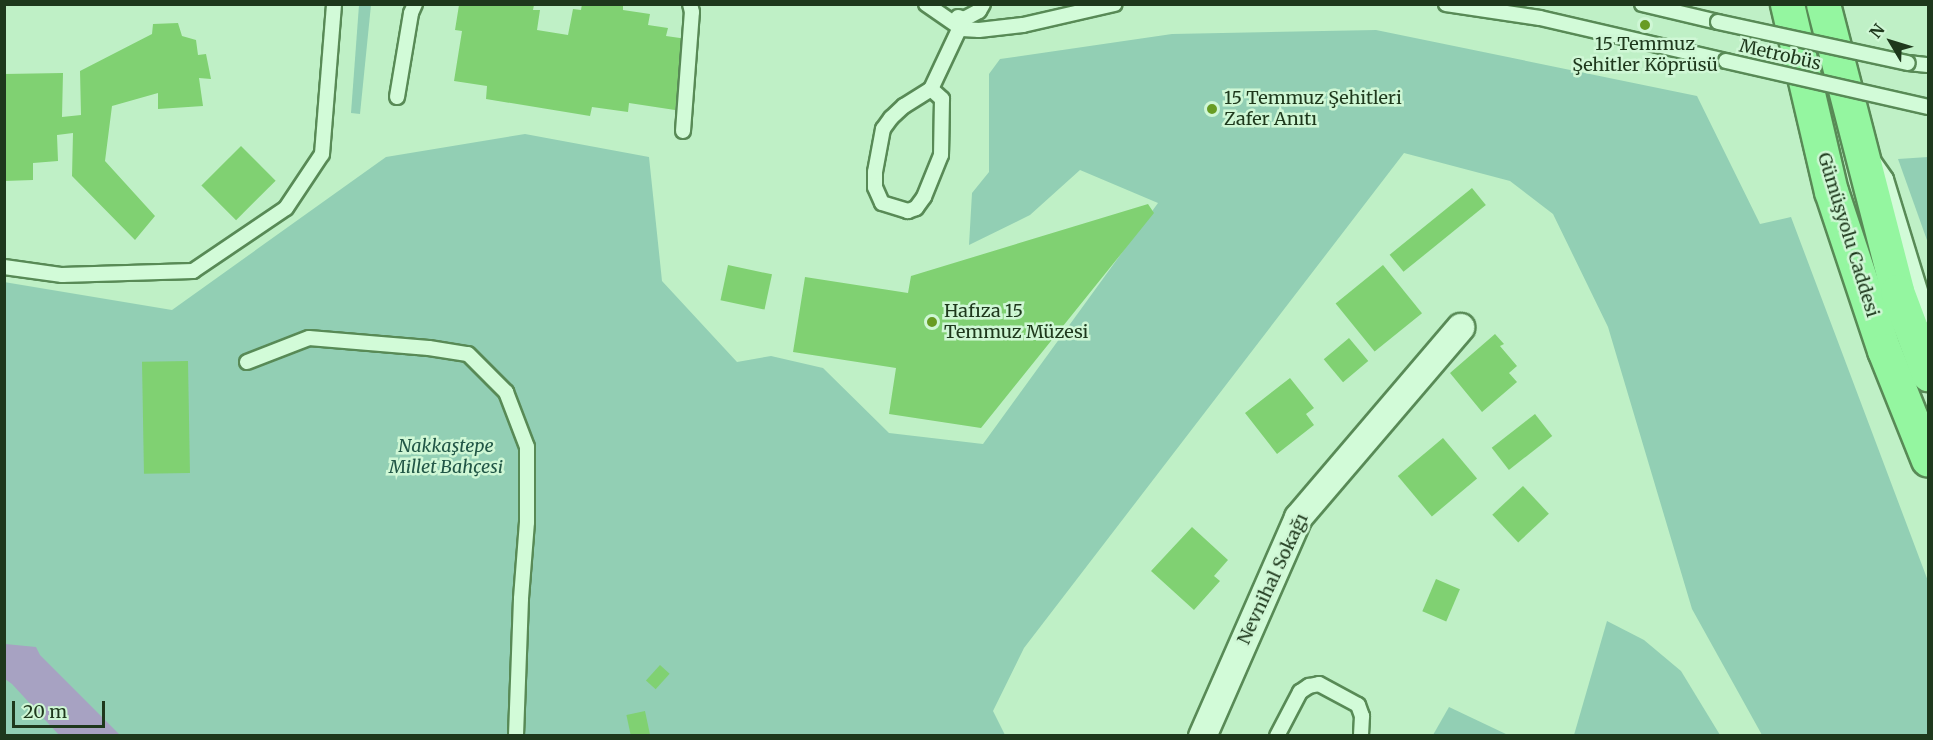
<!DOCTYPE html>
<html>
<head>
<meta charset="utf-8">
<style>
	body { margin:0 }
	#map { position:relative; width:1933px; height:740px; overflow:hidden; background:#bff0c6; font-family:Merriweather,serif }
	div>[style] { position:absolute }
	.green>* { inset:0; background:#92cfb4 }
	.water>* { inset:0; background:#a7a2c2 }
	.building>* { inset:0; background:#80d172; transform-origin:0 0 }
	.roads { filter:drop-shadow(2px 0 #588a56) drop-shadow(-2px 0 #588a56) drop-shadow(0 2px #588a56) drop-shadow(0 -2px #588a56) }
	.service>* { height:14px; margin:-7px; padding:0 7px; transform-origin:7px; border-radius:7px; background:#d2fbd8 }
	.minor>* { height:27px; margin:-13.5px; padding:0 13.5px; transform-origin:13.5px; border-radius:13.5px; background:#d2fbd8 }
	.primary>* { height:33px; margin:-16.5px; padding:0 16.5px; transform-origin:16.5px; border-radius:16.5px; background:#94f6a0 }
	.bridges { filter:drop-shadow(2px 0 #588a56) drop-shadow(-2px 0 #588a56) drop-shadow(0 2px #588a56) drop-shadow(0 -2px #588a56) }
	.service-bridge>* { height:14px; margin:-7px; padding:0 7px; transform-origin:7px; border-radius:7px; background:#d2fbd8 }
	.dots>* { width:16px; height:16px; translate:-50% -50%; box-sizing:border-box; border:3px solid #cff7d5; border-radius:50% }
	span { translate:-50% -50%; white-space:nowrap; text-align:center; line-height:1.15; -webkit-text-stroke:5px #cff7d5; paint-order:stroke }
	.poi-label { font-size:18px; color:#1e381c }
	.left { translate:0 -50%; text-align:left }
	.street-label { font-size:18px; color:#1e381c }
	.park-label { font-size:18px; color:#215646; font-style:italic }
	.frame { position:absolute; inset:0; border:6px solid #1e381c; pointer-events:none }
	.north { position:absolute; left:1861px; top:12px; width:60px; height:60px; -webkit-text-stroke:4px #cff7d5; paint-order:stroke; rotate:308deg; font-size:16px; font-weight:700; line-height:24px; text-align:center; color:#1e381c }
	.north::after { content:''; display:block; margin:auto; width:21px; height:27px; background:#1e381c; clip-path:polygon(50% 0,100% 100%,50% 72%,0 100%) }
	.scale { position:absolute; left:12px; top:701px; width:93px; height:27px; box-sizing:border-box; border:3px solid #1e381c; border-top:0; padding-left:8px; font-size:18px; line-height:21px; white-space:nowrap; color:#1e381c; -webkit-text-stroke:4px #cff7d5; paint-order:stroke }
</style>
</head>
<body>
<div id="map">
	<div class="green">
		<div style="clip-path:polygon(359px 5px,371px 5px,360px 114px,351px 113px)"></div>
		<div style="clip-path:polygon(1376px 30px,1697px 96px,1760px 224px,1791px 217px,1928px 581px,1928px 735px,1762px 735px,1692px 609px,1608px 327px,1553px 214px,1510px 181px,1404px 153px,1024px 648px,993px 711px,1005px 735px,5px 735px,4px 282px,172px 310px,386px 157px,525px 134px,649px 157px,662px 281px,737px 362px,771px 356px,823px 368px,889px 433px,983px 444px,1158px 203px,1080px 170px,1030px 215px,969px 245px,972px 193px,989px 172px,989px 74px,1000px 59px,1172px 34px)"></div>
		<div style="clip-path:polygon(1928px 157px,1928px 243px,1898px 159px)"></div>
		<div style="clip-path:polygon(1607px 621px,1644px 640px,1681px 671px,1720px 735px,1574px 735px)"></div>
		<div style="clip-path:polygon(1449px 707px,1508px 735px,1433px 735px)"></div>
	</div>
	<div class="water">
		<div style="clip-path:polygon(5px 644px,36px 647px,40px 655px,120px 735px,59px 735px,12px 684px,5px 679px)"></div>
	</div>
	<div class="building">
		<div style="clip-path:polygon(582px 4px,623px 4px,623px 10px,650px 14px,648px 25px,668px 28px,666px 36px,687px 39px,675px 110px,629px 103px,628px 112px,592px 107px,590px 116px,486px 99px,487px 86px,454px 81px,462px 31px,455px 30px,459px 5px,534px 5px,533px 10px,540px 10px,537px 30px,568px 35px,573px 9px,581px 10px)"></div>
		<div style="clip-path:polygon(178px 23px,182px 36px,196px 40px,198px 55px,206px 54px,211px 79px,199px 78px,203px 106px,158px 109px,158px 93px,112px 106px,105px 161px,155px 216px,135px 240px,72px 176px,73px 133px,57px 135px,58px 161px,33px 163px,33px 180px,4px 181px,4px 74px,63px 73px,62px 117px,81px 115px,80px 71px,152px 34px,153px 24px)"></div>
		<div style="left:241px;top:146px;width:49px;height:56px;rotate:45deg"></div>
		<div style="left:1472px;top:188px;width:22px;height:106px;rotate:51deg"></div>
		<div style="clip-path:polygon(1148px 204px,1154px 213px,981px 428px,889px 414px,896px 368px,793px 352px,805px 277px,908px 293px,911px 276px)"></div>
		<div style="left:728px;top:265px;width:45px;height:36px;rotate:12deg"></div>
		<div style="left:1383px;top:265px;width:62px;height:61px;rotate:51deg"></div>
		<div style="clip-path:polygon(1495px 334px,1504px 344px,1500px 346px,1517px 366px,1509px 373px,1517px 382px,1482px 412px,1450px 373px)"></div>
		<div style="left:1349px;top:338px;width:30px;height:33px;rotate:50deg"></div>
		<div style="left:188px;top:361px;width:112px;height:46px;rotate:89deg"></div>
		<div style="clip-path:polygon(1290px 378px,1314px 408px,1306px 414px,1314px 425px,1277px 454px,1245px 413px)"></div>
		<div style="left:1535px;top:414px;width:28px;height:55px;rotate:52deg"></div>
		<div style="left:1443px;top:438px;width:53px;height:59px;rotate:50deg"></div>
		<div style="left:1523px;top:486px;width:38px;height:42px;rotate:47deg"></div>
		<div style="clip-path:polygon(1192px 527px,1228px 560px,1214px 576px,1220px 581px,1194px 610px,1151px 571px)"></div>
		<div style="left:1436px;top:579px;width:26px;height:35px;rotate:23deg"></div>
		<div style="left:660px;top:665px;width:13px;height:21px;rotate:42deg"></div>
		<div style="left:645px;top:711px;width:24px;height:19px;rotate:78deg"></div>
	</div>
	<div class="roads">
		<div class="service">
			<div style="left:926px;top:4px;width:44px;rotate:34.8deg"></div>
			<div style="left:962px;top:29px;width:17px;rotate:3deg"></div>
			<div style="left:979px;top:30px;width:44px;rotate:-6.5deg"></div>
			<div style="left:1023px;top:25px;width:94px;rotate:-12.9deg"></div>
			<div style="left:1446px;top:4px;width:95px;rotate:8.5deg"></div>
			<div style="left:1540px;top:18px;width:191px;rotate:13deg"></div>
			<div style="left:1642px;top:4px;width:78px;rotate:13.3deg"></div>
			<div style="left:958px;top:17px;width:6px;rotate:18deg"></div>
			<div style="left:964px;top:19px;width:17px;rotate:-28deg"></div>
			<div style="left:979px;top:11px;width:8px;rotate:-60deg"></div>
			<div style="left:1908px;top:63px;width:20px;rotate:6deg"></div>
			<div style="left:931px;top:89px;width:15px;rotate:42deg"></div>
			<div style="left:942px;top:99px;width:56px;rotate:91deg"></div>
			<div style="left:941px;top:155px;width:45px;rotate:112deg"></div>
			<div style="left:924px;top:197px;width:14px;rotate:126deg"></div>
			<div style="left:916px;top:208px;width:9px;rotate:159deg"></div>
			<div style="left:908px;top:211px;width:27px;rotate:-163deg"></div>
			<div style="left:882px;top:203px;width:17px;rotate:-114deg"></div>
			<div style="left:875px;top:187px;width:15px;rotate:-90deg"></div>
			<div style="left:875px;top:172px;width:44px;rotate:-79.5deg"></div>
			<div style="left:883px;top:129px;width:14px;rotate:-54deg"></div>
			<div style="left:891px;top:118px;width:18px;rotate:-43deg"></div>
			<div style="left:904px;top:106px;width:32px;rotate:-32deg"></div>
			<div style="left:931px;top:89px;width:77px;rotate:-64.8deg"></div>
			<div style="left:397px;top:97px;width:85px;rotate:-80.5deg"></div>
			<div style="left:411px;top:13px;width:10px;rotate:-66deg"></div>
			<div style="left:683px;top:131px;width:119px;rotate:-85.7deg"></div>
			<div style="left:692px;top:12px;width:8px;rotate:-104deg"></div>
			<div style="left:1875px;top:163px;width:19px;rotate:55deg"></div>
			<div style="left:1886px;top:179px;width:143px;rotate:73deg"></div>
			<div style="left:4px;top:267px;width:59px;rotate:7.9deg"></div>
			<div style="left:62px;top:275px;width:131px;rotate:-1.7deg"></div>
			<div style="left:193px;top:271px;width:112px;rotate:-34.1deg"></div>
			<div style="left:286px;top:208px;width:65px;rotate:-56.3deg"></div>
			<div style="left:322px;top:154px;width:150px;rotate:-85.4deg"></div>
			<div style="left:247px;top:362px;width:66px;rotate:-21.2deg"></div>
			<div style="left:309px;top:338px;width:120px;rotate:4.8deg"></div>
			<div style="left:429px;top:348px;width:39px;rotate:9deg"></div>
			<div style="left:468px;top:354px;width:54px;rotate:45deg"></div>
			<div style="left:506px;top:392px;width:59px;rotate:69.1deg"></div>
			<div style="left:527px;top:447px;width:75px;rotate:90deg"></div>
			<div style="left:527px;top:522px;width:77px;rotate:94.5deg"></div>
			<div style="left:521px;top:599px;width:137px;rotate:92.1deg"></div>
			<div style="left:1277px;top:736px;width:50px;rotate:-62.4deg"></div>
			<div style="left:1300px;top:692px;width:11px;rotate:-34deg"></div>
			<div style="left:1309px;top:686px;width:10px;rotate:-11deg"></div>
			<div style="left:1319px;top:684px;width:44px;rotate:28.3deg"></div>
			<div style="left:1358px;top:705px;width:12px;rotate:70deg"></div>
			<div style="left:1362px;top:716px;width:20px;rotate:93deg"></div>
		</div>
		<div class="minor">
			<div style="left:1202px;top:736px;width:239px;rotate:-66.3deg"></div>
			<div style="left:1298px;top:517px;width:250px;rotate:-49.5deg"></div>
		</div>
		<div class="primary">
			<div style="left:1787px;top:4px;width:192px;rotate:76.8deg"></div>
			<div style="left:1831px;top:191px;width:168px;rotate:71.6deg"></div>
			<div style="left:1884px;top:350px;width:118px;rotate:68.2deg"></div>
			<div style="left:1823px;top:4px;width:296px;rotate:75.5deg"></div>
			<div style="left:1897px;top:291px;width:89px;rotate:69.5deg"></div>
		</div>
	</div>
	<div class="bridges">
		<div class="service-bridge">
			<div style="left:1718px;top:22px;width:194px;rotate:12.2deg"></div>
			<div style="left:1726px;top:61px;width:207px;rotate:12.8deg"></div>
		</div>
	</div>
	<div class="dots">
		<div style="left:1645px;top:25px;background:#689c23"></div>
		<div style="left:1212px;top:109px;background:#689c23"></div>
		<div style="left:932px;top:322px;background:#689c23"></div>
	</div>
	<div class="poi-label">
		<span style="left:1645px;top:55px">15 Temmuz<br>Şehitler Köprüsü</span>
		<span class="left" style="left:1224px;top:109px">15 Temmuz Şehitleri<br>Zafer Anıtı</span>
		<span class="left" style="left:944px;top:322px">Hafıza 15<br>Temmuz Müzesi</span>
	</div>
	<div class="street-label">
		<span style="left:1780px;top:55px;rotate:13deg">Metrobüs</span>
		<span style="left:1848px;top:235px;rotate:73deg">Gümüşyolu Caddesi</span>
		<span style="left:1273px;top:579px;rotate:-65deg">Nevnihal Sokağı</span>
	</div>
	<div class="park-label">
		<span style="left:446px;top:457px">Nakkaştepe<br>Millet Bahçesi</span>
	</div>
	<div class="frame"></div>
	<div class="north">N</div>
	<div class="scale">20 m</div>
</div>
</body>
</html>
